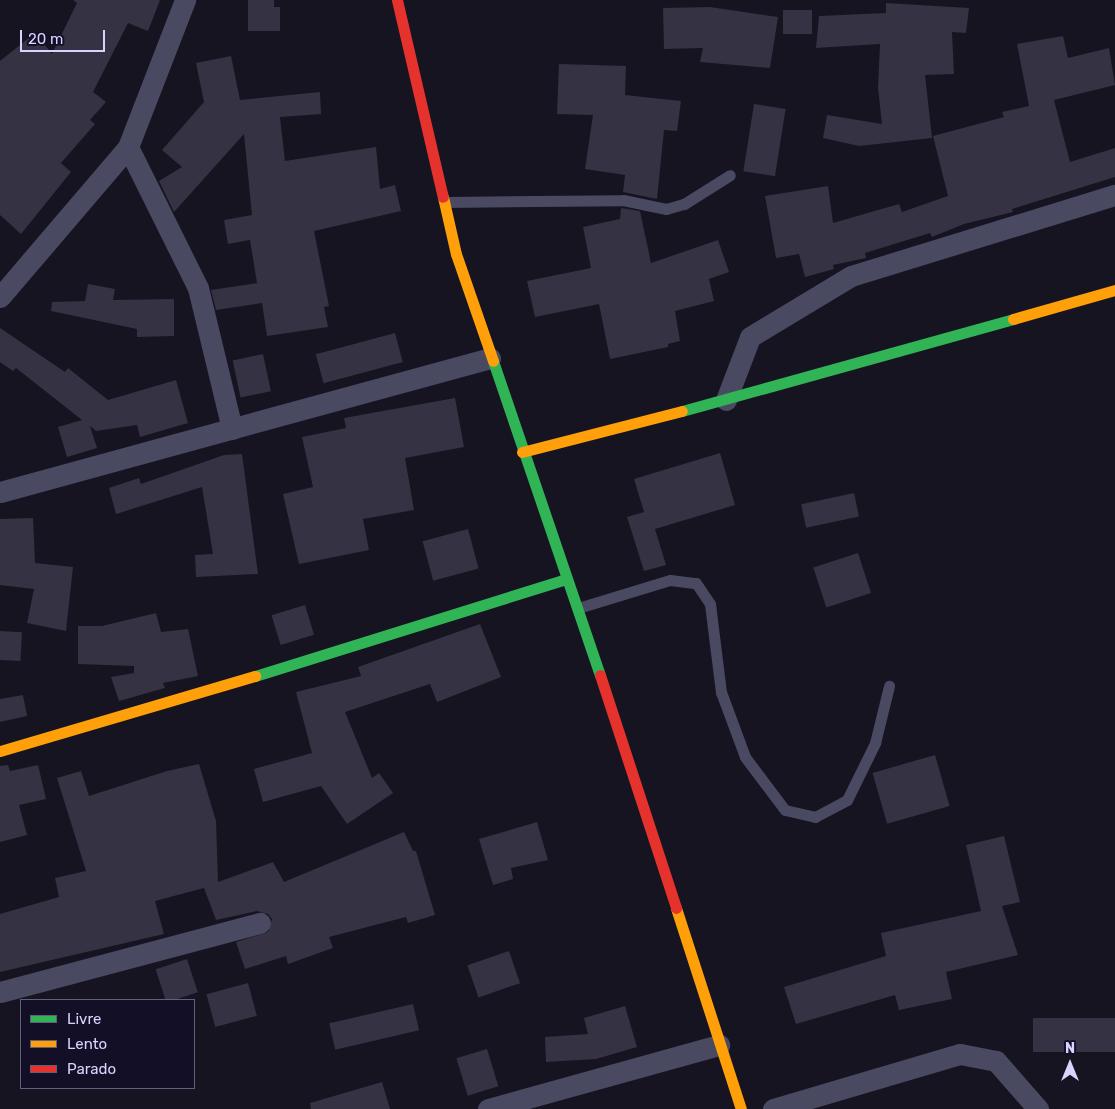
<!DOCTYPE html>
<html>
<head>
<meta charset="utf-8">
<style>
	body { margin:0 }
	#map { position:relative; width:1115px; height:1109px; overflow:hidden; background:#161421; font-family:Rubik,sans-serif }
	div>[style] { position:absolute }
	.building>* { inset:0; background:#343243; transform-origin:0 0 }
	.lane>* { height:11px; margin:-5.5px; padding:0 5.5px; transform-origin:5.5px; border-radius:5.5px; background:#4a4962 }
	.street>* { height:21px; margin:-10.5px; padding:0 10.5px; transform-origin:10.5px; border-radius:10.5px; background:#4a4962 }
	.fast>* { height:11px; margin:-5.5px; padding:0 5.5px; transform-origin:5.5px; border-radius:5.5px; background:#30b455 }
	.slow>* { height:11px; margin:-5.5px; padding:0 5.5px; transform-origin:5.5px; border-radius:5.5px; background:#ff9f0a }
	.jam>* { height:11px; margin:-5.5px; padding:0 5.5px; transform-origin:5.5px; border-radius:5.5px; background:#e5322d }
	span { translate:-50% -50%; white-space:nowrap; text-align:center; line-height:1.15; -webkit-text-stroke:4px #130f26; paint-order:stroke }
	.legend { position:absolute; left:20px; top:999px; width:175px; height:90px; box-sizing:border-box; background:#130f26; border:1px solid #625e7d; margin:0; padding:6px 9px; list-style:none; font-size:15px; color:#d9d4ff }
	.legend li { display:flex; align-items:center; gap:10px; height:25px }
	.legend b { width:25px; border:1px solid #625e7d }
	.north { position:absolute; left:1045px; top:1039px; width:50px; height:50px; -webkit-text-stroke:4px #130f26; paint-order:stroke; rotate:0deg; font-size:14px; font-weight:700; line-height:20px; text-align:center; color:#d9d4ff }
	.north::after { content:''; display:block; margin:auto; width:18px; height:22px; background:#d9d4ff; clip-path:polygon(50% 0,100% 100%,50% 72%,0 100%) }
	.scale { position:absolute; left:20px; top:30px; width:85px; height:22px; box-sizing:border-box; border:2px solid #d9d4ff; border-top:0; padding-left:6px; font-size:15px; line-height:18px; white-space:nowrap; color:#d9d4ff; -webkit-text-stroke:4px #130f26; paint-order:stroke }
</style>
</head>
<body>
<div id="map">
	<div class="building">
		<div style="clip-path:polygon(73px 0,160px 0,148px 31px,128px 23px,93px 92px,106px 102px,90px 120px,95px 124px,61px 163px,71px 172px,21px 234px,0 215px,0 61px,35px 33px,52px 54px,77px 3px)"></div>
		<div style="clip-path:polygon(248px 0,274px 0,274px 7px,280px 7px,280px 31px,248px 31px)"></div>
		<div style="clip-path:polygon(886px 3px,969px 8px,966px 33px,952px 32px,954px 74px,925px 75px,932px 138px,859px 146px,823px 138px,827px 115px,882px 124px,878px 88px,880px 44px,816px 48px,819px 16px,886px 13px)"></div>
		<div style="clip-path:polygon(710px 7px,778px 17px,770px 68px,700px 62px,703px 48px,664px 49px,663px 8px)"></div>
		<div style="left:783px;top:10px;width:29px;height:24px"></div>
		<div style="clip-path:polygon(1063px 36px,1068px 58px,1109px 48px,1115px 85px,1054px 100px,1070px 162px,1115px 148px,1115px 177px,1012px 209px,1013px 212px,964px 224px,932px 237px,930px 233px,865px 253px,866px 258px,833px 265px,834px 269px,805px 277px,799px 254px,776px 258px,765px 196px,828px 186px,833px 223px,899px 204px,902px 212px,948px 196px,933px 136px,1004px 117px,1002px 112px,1029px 106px,1017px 44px)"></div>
		<div style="clip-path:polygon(231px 56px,240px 100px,320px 92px,321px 114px,280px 117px,285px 161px,376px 147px,380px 189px,395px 185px,401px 211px,314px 231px,329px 306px,324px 307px,328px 327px,267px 336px,262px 303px,216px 310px,211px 290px,257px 283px,250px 240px,228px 244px,224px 220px,252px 215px,244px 134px,174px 212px,159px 181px,182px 167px,162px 150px,204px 102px,196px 63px)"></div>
		<div style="clip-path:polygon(559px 64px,626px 66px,625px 95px,681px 101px,677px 131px,664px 130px,657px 199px,623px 192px,625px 175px,585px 169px,593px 115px,557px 114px)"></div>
		<div style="left:754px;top:104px;width:32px;height:68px;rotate:9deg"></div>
		<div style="clip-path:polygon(621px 208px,640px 211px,651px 263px,718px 240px,729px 272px,709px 279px,714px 301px,675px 311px,680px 341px,668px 344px,668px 347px,610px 359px,599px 304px,535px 317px,527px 281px,591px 268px,583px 227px,620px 219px)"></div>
		<div style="clip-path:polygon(88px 284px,115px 289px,113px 300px,174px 299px,174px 336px,137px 337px,137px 329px,51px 311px,52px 302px,85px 301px)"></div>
		<div style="clip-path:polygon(0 328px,65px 372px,68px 368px,108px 400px,176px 380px,188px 423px,140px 437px,137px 425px,96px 431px,90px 426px,97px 448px,67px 457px,58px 427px,82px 420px,16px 368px,13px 371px,0 362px)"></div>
		<div style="left:395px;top:333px;width:30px;height:82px;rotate:75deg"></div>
		<div style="left:263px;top:354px;width:38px;height:31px;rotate:78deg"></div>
		<div style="clip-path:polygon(455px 398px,464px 447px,405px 458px,414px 510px,363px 519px,369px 550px,299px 564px,283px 494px,313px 487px,302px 437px,346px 428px,344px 418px)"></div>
		<div style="clip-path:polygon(720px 453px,735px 505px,655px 529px,666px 565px,644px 571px,627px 517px,644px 512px,634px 479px)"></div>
		<div style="clip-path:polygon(242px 454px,258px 574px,196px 577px,195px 555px,213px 554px,202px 487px,116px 514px,109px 488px,139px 478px,141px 484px,224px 455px)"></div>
		<div style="left:854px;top:493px;width:24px;height:54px;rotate:78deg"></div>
		<div style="clip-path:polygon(33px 518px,35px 563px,73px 567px,66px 631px,27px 623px,34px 589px,0 585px,0 519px)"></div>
		<div style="left:468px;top:529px;width:41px;height:47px;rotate:75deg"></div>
		<div style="left:858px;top:553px;width:42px;height:47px;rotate:72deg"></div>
		<div style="left:305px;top:605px;width:31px;height:35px;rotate:73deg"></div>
		<div style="clip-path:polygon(156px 613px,161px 632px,188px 629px,198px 676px,163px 683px,165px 688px,119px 701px,111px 677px,134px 673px,134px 666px,78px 664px,78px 626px,102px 626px)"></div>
		<div style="clip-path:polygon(480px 624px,501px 677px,437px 702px,430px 684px,345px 712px,372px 778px,379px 773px,393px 793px,347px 824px,321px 786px,263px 802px,254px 769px,312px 753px,296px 692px,361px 676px,358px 667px)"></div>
		<div style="left:0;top:631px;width:22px;height:29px;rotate:3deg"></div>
		<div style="clip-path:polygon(23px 695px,27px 716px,0 722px,0 699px)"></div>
		<div style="left:935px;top:755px;width:53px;height:65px;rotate:74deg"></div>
		<div style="clip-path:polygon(199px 764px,216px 821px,218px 882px,273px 862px,284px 882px,404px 832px,413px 851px,416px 851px,435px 915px,408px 923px,406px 917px,329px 937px,333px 948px,288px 964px,286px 956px,245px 969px,236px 942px,268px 932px,272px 919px,268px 914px,257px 911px,216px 920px,204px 888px,155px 901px,164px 934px,0 972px,0 914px,59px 897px,55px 878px,86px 871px,57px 778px,81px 771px,89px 796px,167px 771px)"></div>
		<div style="clip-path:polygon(8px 765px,10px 771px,38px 765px,46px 799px,19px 805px,27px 835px,0 842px,0 766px)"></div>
		<div style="clip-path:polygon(537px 822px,548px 860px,511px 868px,513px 879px,493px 885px,479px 839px)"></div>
		<div style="clip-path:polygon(1004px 836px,1020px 902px,1002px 906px,1018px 955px,946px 972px,952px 999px,899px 1010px,895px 995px,796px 1024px,784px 987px,886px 956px,881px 933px,981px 911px,966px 845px)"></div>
		<div style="left:509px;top:951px;width:34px;height:44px;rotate:71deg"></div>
		<div style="left:187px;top:959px;width:35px;height:33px;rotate:72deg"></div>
		<div style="left:248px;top:983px;width:34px;height:43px;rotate:75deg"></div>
		<div style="left:413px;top:1004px;width:27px;height:86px;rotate:77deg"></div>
		<div style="clip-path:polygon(625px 1006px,637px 1047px,596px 1059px,546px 1062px,545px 1037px,588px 1034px,584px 1018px)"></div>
		<div style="left:1115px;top:1018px;width:34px;height:82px;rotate:90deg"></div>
		<div style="left:487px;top:1049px;width:39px;height:32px;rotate:73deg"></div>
		<div style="clip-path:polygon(382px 1082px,390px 1109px,311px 1109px,310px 1103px)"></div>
	</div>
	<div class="lane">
		<div style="left:445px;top:202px;width:178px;rotate:-0.6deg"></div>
		<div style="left:623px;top:200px;width:44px;rotate:11.8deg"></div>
		<div style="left:666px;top:209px;width:19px;rotate:-16deg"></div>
		<div style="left:684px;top:204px;width:54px;rotate:-32.2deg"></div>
		<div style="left:578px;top:608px;width:96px;rotate:-16.9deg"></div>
		<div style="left:670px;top:580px;width:26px;rotate:7deg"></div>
		<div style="left:696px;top:583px;width:25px;rotate:56deg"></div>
		<div style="left:710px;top:604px;width:89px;rotate:82.9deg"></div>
		<div style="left:721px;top:692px;width:69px;rotate:69.7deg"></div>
		<div style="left:745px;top:757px;width:66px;rotate:53deg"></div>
		<div style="left:785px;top:810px;width:31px;rotate:13deg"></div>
		<div style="left:815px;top:817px;width:36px;rotate:-28deg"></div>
		<div style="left:847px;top:800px;width:64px;rotate:-63.8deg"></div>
		<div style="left:875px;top:743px;width:59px;rotate:-76.2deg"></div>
	</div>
	<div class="street">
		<div style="left:128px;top:147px;width:157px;rotate:63.6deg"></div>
		<div style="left:198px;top:288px;width:145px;rotate:76.4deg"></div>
		<div style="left:0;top:297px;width:197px;rotate:-49.5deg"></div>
		<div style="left:128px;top:147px;width:158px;rotate:-68.8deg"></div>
		<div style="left:726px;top:400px;width:67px;rotate:-69.1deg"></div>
		<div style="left:750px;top:337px;width:118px;rotate:-31.1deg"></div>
		<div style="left:851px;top:276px;width:276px;rotate:-17.1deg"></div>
		<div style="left:0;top:492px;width:508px;rotate:-15.29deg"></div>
		<div style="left:0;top:992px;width:269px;rotate:-14.9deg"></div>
		<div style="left:488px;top:1109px;width:240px;rotate:-15.5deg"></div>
		<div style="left:773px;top:1109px;width:195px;rotate:-16.4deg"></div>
		<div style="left:960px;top:1054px;width:37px;rotate:11deg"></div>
		<div style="left:996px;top:1061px;width:64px;rotate:48.8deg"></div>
	</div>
	<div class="fast">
		<div style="left:493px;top:361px;width:332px;rotate:71.2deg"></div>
		<div style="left:682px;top:411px;width:344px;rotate:-15.5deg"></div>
		<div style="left:255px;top:676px;width:326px;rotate:-17.3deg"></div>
	</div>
	<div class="slow">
		<div style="left:443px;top:197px;width:58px;rotate:77.2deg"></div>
		<div style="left:456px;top:254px;width:113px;rotate:70.9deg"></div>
		<div style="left:1013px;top:319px;width:106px;rotate:-15.9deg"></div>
		<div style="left:522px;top:452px;width:165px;rotate:-14.4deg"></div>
		<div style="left:0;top:751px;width:266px;rotate:-16.4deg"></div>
		<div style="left:676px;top:908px;width:211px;rotate:72.1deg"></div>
	</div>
	<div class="jam">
		<div style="left:397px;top:0;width:202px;rotate:76.9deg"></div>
		<div style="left:600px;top:675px;width:245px;rotate:71.9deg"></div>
	</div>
	<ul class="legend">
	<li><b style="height:6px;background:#30b455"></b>Livre</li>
	<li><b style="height:6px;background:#ff9f0a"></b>Lento</li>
	<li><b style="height:6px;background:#e5322d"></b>Parado</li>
	</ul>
	<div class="north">N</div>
	<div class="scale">20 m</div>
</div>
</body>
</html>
